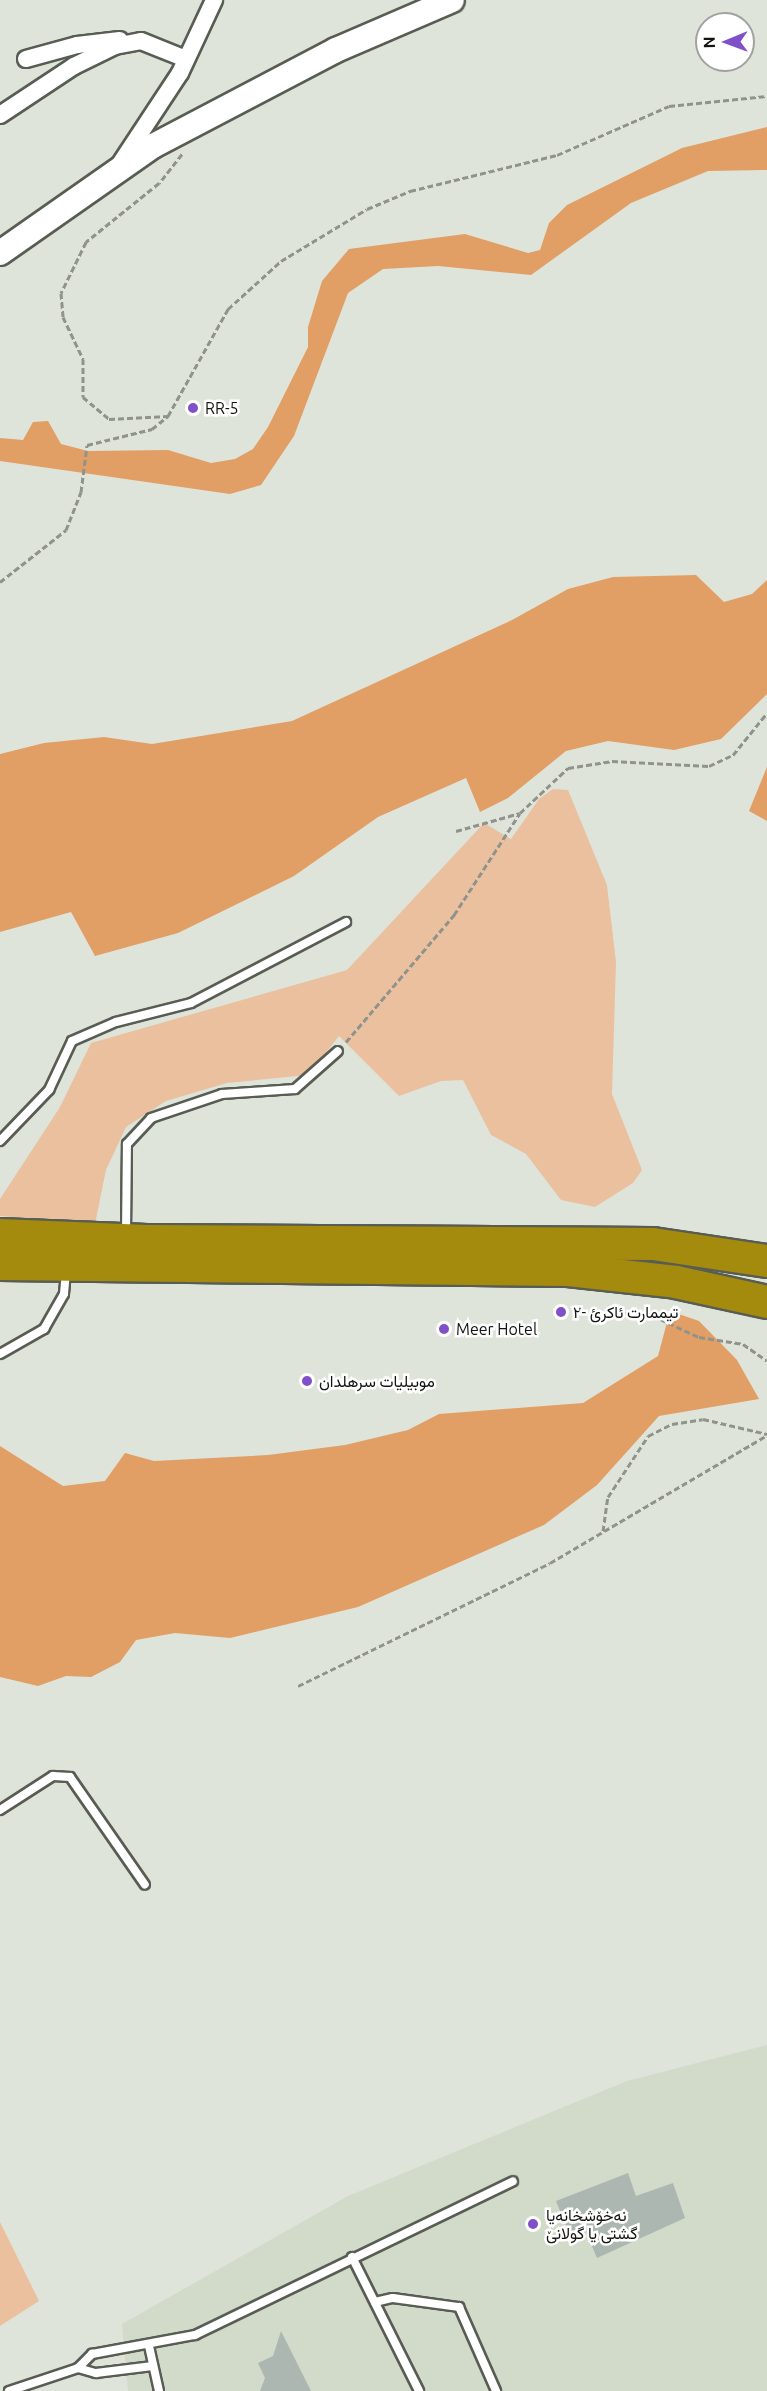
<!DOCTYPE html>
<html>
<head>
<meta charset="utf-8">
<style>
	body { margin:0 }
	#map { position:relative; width:767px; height:2391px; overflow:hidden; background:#dfe4da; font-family:Ubuntu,Vazirmatn,sans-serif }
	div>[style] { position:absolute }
	.built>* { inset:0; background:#d2daca }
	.green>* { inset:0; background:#eac09f }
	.forest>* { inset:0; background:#e19e65 }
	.building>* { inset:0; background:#acb7b1 }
	.path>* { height:3px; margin-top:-1.5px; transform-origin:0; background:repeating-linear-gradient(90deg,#8f938b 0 6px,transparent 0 9px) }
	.roads { filter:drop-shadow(2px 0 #585d54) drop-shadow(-2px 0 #585d54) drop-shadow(0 2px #585d54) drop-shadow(0 -2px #585d54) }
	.lane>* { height:8px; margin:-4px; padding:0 4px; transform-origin:4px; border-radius:4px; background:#fff }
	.street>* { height:16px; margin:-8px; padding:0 8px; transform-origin:8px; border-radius:8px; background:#fff }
	.secondary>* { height:24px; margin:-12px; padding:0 12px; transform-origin:12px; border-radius:12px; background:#fff }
	.highway>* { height:32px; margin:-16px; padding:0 16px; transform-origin:16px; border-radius:16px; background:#a58b0d }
	.dots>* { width:16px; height:16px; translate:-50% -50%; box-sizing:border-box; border:3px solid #fff; border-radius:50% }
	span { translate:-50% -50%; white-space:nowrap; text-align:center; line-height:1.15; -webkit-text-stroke:5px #fff; paint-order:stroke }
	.poi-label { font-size:16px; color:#131511 }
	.left { translate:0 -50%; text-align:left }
	.north { position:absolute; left:695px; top:12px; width:60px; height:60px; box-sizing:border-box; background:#fff; border:2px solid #a1a1a0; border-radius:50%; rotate:269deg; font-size:16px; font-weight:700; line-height:24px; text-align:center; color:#131511 }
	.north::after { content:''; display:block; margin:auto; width:21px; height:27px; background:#7f50c8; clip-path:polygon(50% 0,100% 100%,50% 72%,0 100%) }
</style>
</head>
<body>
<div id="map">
	<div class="built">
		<div style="clip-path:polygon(767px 2045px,767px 2391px,128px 2391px,122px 2324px,348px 2196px,627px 2081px)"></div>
	</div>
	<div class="green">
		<div style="clip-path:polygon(553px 789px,568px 790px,607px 885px,616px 962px,612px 1094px,642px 1170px,633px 1183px,595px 1207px,561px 1200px,526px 1154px,491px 1135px,463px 1080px,441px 1081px,399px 1096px,339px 1036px,308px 1075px,227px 1083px,166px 1101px,126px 1127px,106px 1170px,95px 1224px,0 1216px,0 1199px,60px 1107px,91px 1043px,347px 970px,484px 823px,511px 839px,539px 799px)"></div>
		<div style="clip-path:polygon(0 2222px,39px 2301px,0 2326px)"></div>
	</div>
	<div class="forest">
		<div style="clip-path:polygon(767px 127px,767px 170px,708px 171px,631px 203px,531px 275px,438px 266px,383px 269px,348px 293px,294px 436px,261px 485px,230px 494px,0 461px,0 438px,23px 440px,33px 422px,48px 421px,61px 444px,88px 451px,168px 450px,211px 463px,235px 459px,253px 449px,268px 427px,308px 347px,308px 327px,322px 281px,349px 249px,465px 234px,528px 253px,540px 250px,549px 223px,567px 205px,682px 148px)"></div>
		<div style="clip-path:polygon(696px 575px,724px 602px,752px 594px,767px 580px,767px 694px,721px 739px,674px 750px,608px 741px,566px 751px,508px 798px,480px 812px,466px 778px,378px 817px,294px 876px,178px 933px,95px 956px,71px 912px,0 932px,0 754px,44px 743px,104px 737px,152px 744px,292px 721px,512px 620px,568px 589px,613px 577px)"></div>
		<div style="clip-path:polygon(767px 767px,767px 821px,749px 811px)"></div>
		<div style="clip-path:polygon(670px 1311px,699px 1321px,737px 1360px,759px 1399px,659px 1416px,597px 1485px,544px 1525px,358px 1607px,230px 1638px,175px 1633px,136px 1640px,120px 1662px,91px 1677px,66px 1676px,38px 1686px,0 1677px,0 1446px,63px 1486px,105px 1481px,125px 1453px,154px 1461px,268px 1455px,345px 1445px,408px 1430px,439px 1414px,583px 1403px,658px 1356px)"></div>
	</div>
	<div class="building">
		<div style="clip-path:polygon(628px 2173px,636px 2196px,673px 2183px,685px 2218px,597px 2258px,586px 2232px,571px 2238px,556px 2201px)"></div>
		<div style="clip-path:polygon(281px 2331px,311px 2391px,260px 2391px,265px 2378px,258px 2363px,273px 2356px)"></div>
	</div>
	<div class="path">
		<div style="left:182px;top:154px;width:37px;rotate:128deg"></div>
		<div style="left:159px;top:183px;width:94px;rotate:141.1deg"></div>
		<div style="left:86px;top:242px;width:57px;rotate:116.1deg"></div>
		<div style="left:61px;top:293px;width:24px;rotate:85deg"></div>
		<div style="left:63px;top:317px;width:47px;rotate:64.5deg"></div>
		<div style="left:83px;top:359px;width:38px;rotate:90deg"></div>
		<div style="left:83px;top:397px;width:34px;rotate:40deg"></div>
		<div style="left:109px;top:419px;width:59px;rotate:-2.9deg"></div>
		<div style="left:168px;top:416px;width:123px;rotate:-60.7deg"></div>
		<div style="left:228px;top:309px;width:72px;rotate:-42.2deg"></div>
		<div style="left:281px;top:261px;width:100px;rotate:-31.2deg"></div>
		<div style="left:367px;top:209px;width:47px;rotate:-22.7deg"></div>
		<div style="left:410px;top:191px;width:151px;rotate:-13.8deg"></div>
		<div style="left:557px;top:155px;width:122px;rotate:-23.6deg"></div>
		<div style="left:669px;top:106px;width:99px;rotate:-5.8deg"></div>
		<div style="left:0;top:582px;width:84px;rotate:-38.2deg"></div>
		<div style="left:66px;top:530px;width:41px;rotate:-68.5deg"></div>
		<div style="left:81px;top:492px;width:47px;rotate:-82.7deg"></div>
		<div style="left:87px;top:445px;width:67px;rotate:-13.8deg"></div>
		<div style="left:152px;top:429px;width:21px;rotate:-39deg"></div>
		<div style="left:456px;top:831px;width:66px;rotate:-15.7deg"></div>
		<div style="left:346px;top:1042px;width:167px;rotate:-49.6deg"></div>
		<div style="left:454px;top:915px;width:121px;rotate:-57.1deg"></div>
		<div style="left:520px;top:813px;width:66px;rotate:-43.2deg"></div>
		<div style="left:568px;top:768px;width:45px;rotate:-9deg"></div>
		<div style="left:612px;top:761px;width:97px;rotate:3deg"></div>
		<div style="left:709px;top:766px;width:26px;rotate:-25deg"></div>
		<div style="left:733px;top:755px;width:54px;rotate:-51deg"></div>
		<div style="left:620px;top:1312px;width:41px;rotate:9.9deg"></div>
		<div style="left:660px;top:1319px;width:43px;rotate:24.8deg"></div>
		<div style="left:699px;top:1337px;width:45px;rotate:9deg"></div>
		<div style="left:743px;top:1344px;width:29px;rotate:35deg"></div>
		<div style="left:603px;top:1531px;width:34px;rotate:-82deg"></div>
		<div style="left:608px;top:1497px;width:73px;rotate:-56.7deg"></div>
		<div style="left:648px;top:1436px;width:27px;rotate:-27deg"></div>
		<div style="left:672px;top:1424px;width:31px;rotate:-9deg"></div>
		<div style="left:703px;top:1419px;width:66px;rotate:13.2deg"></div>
		<div style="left:298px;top:1686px;width:280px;rotate:-26deg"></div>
		<div style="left:550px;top:1563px;width:252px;rotate:-30.5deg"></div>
	</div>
	<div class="roads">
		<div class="lane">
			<div style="left:0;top:1141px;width:71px;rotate:-46.1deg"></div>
			<div style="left:49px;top:1090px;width:54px;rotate:-64.9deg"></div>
			<div style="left:72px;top:1041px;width:48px;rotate:-23.4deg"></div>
			<div style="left:116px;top:1022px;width:77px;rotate:-14.2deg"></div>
			<div style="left:191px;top:1003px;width:175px;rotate:-27.6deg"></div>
			<div style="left:126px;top:1234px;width:90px;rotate:-89.4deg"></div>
			<div style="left:127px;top:1144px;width:35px;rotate:-47deg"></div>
			<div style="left:151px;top:1118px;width:75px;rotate:-18.7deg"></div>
			<div style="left:222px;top:1094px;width:73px;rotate:-3.9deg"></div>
			<div style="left:295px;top:1089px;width:57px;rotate:-41.5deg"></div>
			<div style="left:0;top:1354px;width:51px;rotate:-29.6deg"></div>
			<div style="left:44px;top:1329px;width:40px;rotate:-60.3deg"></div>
			<div style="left:64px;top:1294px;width:23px;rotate:-85deg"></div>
			<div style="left:0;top:1810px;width:63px;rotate:-32.7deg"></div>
			<div style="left:53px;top:1776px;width:17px;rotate:3deg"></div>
			<div style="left:70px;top:1777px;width:131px;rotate:55.2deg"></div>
			<div style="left:352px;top:2257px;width:150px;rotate:63.4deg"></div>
			<div style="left:375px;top:2302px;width:18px;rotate:-13deg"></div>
			<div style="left:393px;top:2298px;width:67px;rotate:7.8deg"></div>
			<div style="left:459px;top:2307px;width:92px;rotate:66.2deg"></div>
			<div style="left:149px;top:2346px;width:46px;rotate:77.5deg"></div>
			<div style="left:78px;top:2368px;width:19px;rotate:16deg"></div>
			<div style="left:96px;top:2373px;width:57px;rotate:-7deg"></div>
			<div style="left:9px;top:2391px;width:73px;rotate:-18.4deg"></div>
			<div style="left:78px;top:2368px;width:20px;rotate:-45deg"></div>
			<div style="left:92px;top:2354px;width:105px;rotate:-10.5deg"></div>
			<div style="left:195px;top:2335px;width:353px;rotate:-25.8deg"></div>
		</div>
		<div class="street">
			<div style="left:26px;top:59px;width:53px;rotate:-15.4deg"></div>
			<div style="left:77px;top:45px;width:43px;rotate:-6.6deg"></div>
			<div style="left:0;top:115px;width:89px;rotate:-33.5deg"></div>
			<div style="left:74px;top:66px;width:46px;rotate:-26deg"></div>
			<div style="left:115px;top:46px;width:26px;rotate:-11deg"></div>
			<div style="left:141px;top:41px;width:48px;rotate:21.8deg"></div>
			<div style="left:116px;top:170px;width:116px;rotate:-56.6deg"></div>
			<div style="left:180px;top:73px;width:81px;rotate:-65deg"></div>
		</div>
		<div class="secondary">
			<div style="left:0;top:253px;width:187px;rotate:-35deg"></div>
			<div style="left:153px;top:146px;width:207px;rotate:-27.7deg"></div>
			<div style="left:336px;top:50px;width:126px;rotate:-23.3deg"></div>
		</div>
		<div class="highway">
			<div style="left:0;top:1235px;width:147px;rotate:2.3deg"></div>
			<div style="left:147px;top:1241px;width:506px;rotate:0.34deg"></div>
			<div style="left:653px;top:1244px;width:115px;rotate:8.5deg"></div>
			<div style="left:0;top:1264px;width:568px;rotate:0.61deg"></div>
			<div style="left:568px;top:1270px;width:109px;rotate:6.3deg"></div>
			<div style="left:676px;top:1282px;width:93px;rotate:12.4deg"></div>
		</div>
	</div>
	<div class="dots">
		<div style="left:193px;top:408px;background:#7f50c8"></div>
		<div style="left:561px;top:1312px;background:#7f50c8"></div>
		<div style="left:444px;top:1329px;background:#7f50c8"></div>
		<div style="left:307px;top:1381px;background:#7f50c8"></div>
		<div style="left:533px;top:2224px;background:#7f50c8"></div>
	</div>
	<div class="poi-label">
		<span class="left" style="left:205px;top:408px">RR-5</span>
		<span class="left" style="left:573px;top:1312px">تيممارت ئاكرئ -٢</span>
		<span class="left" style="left:456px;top:1329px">Meer Hotel</span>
		<span class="left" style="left:319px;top:1381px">موبيليات سرهلدان</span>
		<span class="left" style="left:546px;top:2224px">نەخۆشخانەیا<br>گشتی یا گولانێ</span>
	</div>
	<div class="north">N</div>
</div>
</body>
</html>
